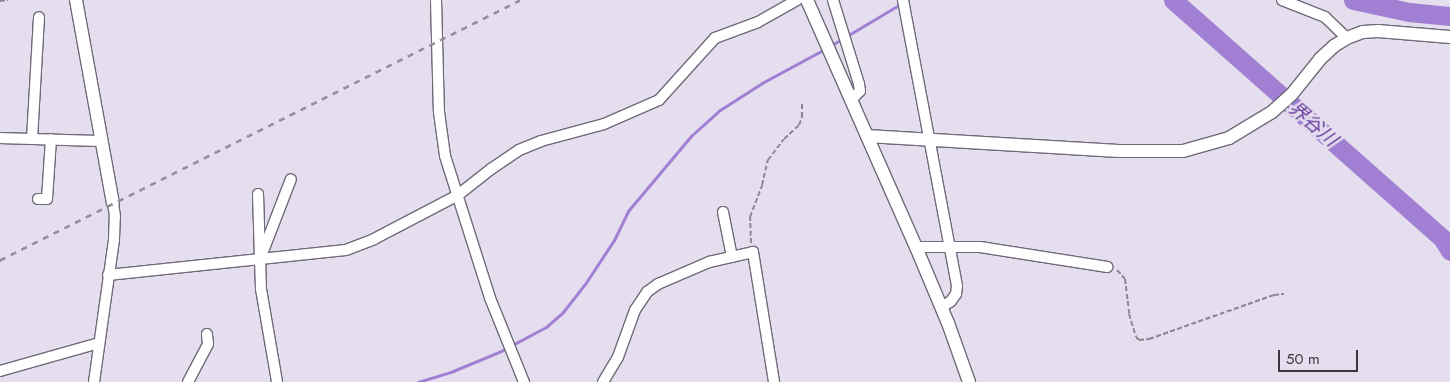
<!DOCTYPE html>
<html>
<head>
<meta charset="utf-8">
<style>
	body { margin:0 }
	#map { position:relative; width:1450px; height:382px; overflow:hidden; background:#e4deef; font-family:Jost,"Noto Sans JP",sans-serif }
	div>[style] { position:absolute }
	.stream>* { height:3px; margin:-1.5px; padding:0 1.5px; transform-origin:1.5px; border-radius:1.5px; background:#a180d3 }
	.river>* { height:19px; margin:-9.5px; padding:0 9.5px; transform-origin:9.5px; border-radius:9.5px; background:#a180d3 }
	.path>* { height:2px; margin-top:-1px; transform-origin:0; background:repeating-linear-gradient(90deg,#8b8792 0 5px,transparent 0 7.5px) }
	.roads { filter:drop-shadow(1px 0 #6f6a79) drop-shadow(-1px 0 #6f6a79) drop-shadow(0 1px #6f6a79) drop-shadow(0 -1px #6f6a79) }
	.minor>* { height:10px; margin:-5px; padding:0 5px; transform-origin:5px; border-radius:5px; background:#fff }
	.tertiary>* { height:12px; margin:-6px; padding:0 6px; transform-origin:6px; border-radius:6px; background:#fff }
	.rail>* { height:3px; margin-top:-1.5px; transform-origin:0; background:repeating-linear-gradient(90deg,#96919e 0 6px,transparent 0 12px) }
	span { translate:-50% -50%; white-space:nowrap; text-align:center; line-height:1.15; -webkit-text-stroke:5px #e4deef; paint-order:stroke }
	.water-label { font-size:19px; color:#64389a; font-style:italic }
	.scale { position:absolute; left:1278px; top:350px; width:80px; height:22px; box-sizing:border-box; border:2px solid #3a383f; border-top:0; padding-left:6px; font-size:15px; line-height:18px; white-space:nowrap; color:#3a383f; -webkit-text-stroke:4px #e4deef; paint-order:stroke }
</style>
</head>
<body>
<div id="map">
	<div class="stream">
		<div style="left:830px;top:46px;width:84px;rotate:-30.8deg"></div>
		<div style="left:418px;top:382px;width:37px;rotate:-17deg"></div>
		<div style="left:453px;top:371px;width:52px;rotate:-22.6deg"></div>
		<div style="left:501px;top:351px;width:51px;rotate:-28.1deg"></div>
		<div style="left:546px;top:327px;width:23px;rotate:-41deg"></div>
		<div style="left:563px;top:312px;width:36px;rotate:-52deg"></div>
		<div style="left:585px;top:284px;width:53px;rotate:-56.6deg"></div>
		<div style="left:614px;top:240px;width:32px;rotate:-64deg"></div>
		<div style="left:628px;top:211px;width:98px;rotate:-50deg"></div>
		<div style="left:691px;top:136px;width:39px;rotate:-42deg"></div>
		<div style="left:720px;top:110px;width:50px;rotate:-32.7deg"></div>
		<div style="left:762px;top:83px;width:72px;rotate:-28.4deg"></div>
	</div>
	<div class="river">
		<div style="left:1173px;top:0;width:359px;rotate:41.5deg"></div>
		<div style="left:1442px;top:238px;width:15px;rotate:58deg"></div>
		<div style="left:1353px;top:0;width:57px;rotate:12.1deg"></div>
		<div style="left:1409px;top:12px;width:41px;rotate:5.6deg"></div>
	</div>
	<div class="path">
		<div style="left:0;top:1px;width:8px;rotate:-7deg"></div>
		<div style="left:751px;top:243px;width:26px;rotate:-92deg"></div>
		<div style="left:750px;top:217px;width:34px;rotate:-69deg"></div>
		<div style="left:762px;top:185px;width:26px;rotate:-77deg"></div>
		<div style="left:768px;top:160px;width:26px;rotate:-53deg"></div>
		<div style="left:784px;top:139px;width:21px;rotate:-43deg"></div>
		<div style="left:799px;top:125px;width:9px;rotate:-69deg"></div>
		<div style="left:802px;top:117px;width:15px;rotate:-90deg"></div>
		<div style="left:1117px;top:270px;width:12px;rotate:48deg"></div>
		<div style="left:1125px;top:279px;width:35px;rotate:83deg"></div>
		<div style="left:1129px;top:314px;width:24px;rotate:73deg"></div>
		<div style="left:1136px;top:337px;width:4px;rotate:45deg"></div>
		<div style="left:1139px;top:340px;width:10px;rotate:-6deg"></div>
		<div style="left:1149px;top:339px;width:133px;rotate:-19.4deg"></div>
		<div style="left:1274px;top:295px;width:10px;rotate:-6deg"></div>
	</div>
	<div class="roads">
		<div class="minor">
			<div style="left:436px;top:0;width:112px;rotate:88.5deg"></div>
			<div style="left:439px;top:112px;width:44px;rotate:82.2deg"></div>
			<div style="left:445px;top:156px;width:149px;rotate:72.4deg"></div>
			<div style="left:490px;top:298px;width:91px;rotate:68deg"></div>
			<div style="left:833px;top:0;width:88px;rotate:72.8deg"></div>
			<div style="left:859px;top:84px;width:7px;rotate:82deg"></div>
			<div style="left:860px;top:91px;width:13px;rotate:135deg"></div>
			<div style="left:903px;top:0;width:291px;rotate:79.3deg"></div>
			<div style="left:957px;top:286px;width:8px;rotate:97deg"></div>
			<div style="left:956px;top:294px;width:9px;rotate:126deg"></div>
			<div style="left:951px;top:301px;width:11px;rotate:146deg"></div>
			<div style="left:1282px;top:0;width:46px;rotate:21.6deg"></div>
			<div style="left:1325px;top:17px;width:30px;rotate:44deg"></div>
			<div style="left:0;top:138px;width:102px;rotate:1.7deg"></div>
			<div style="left:32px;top:139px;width:122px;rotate:-86.7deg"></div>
			<div style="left:258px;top:194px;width:95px;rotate:88.2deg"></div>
			<div style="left:261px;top:289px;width:94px;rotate:80.2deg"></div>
			<div style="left:38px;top:199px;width:9px"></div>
			<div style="left:47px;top:199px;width:60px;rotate:-86.2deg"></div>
			<div style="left:723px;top:212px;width:46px;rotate:78.7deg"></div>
			<div style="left:916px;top:247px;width:64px"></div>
			<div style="left:980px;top:247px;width:129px;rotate:8.9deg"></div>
			<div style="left:262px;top:254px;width:80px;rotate:-68.9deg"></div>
			<div style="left:108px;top:275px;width:239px;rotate:-6deg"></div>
			<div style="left:346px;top:250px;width:30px;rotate:-21deg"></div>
			<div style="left:374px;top:239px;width:95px;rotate:-27.6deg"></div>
			<div style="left:458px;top:195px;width:42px;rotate:-38.2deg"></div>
			<div style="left:491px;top:169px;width:34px;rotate:-34deg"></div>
			<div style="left:519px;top:150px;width:24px;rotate:-22deg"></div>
			<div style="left:541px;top:141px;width:65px;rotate:-15.1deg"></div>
			<div style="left:604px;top:124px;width:60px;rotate:-23.6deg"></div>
			<div style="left:659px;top:100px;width:84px;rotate:-47.9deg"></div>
			<div style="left:715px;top:38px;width:46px;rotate:-20.4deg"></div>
			<div style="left:758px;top:22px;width:45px;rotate:-29.4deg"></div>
			<div style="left:0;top:371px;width:103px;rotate:-15.8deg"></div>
			<div style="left:94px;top:382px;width:144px;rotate:-82deg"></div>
			<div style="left:114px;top:239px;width:23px;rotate:-88deg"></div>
			<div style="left:115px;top:216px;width:13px;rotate:-99deg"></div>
			<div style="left:188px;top:382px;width:43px;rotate:-62.2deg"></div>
			<div style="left:208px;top:344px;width:10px;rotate:-96deg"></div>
			<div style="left:603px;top:382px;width:29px;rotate:-59deg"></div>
			<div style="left:618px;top:357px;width:50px;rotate:-70.1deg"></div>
			<div style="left:635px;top:310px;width:22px;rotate:-56deg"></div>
			<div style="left:647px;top:292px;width:14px;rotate:-36deg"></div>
			<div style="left:658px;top:284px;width:56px;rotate:-23.3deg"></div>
			<div style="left:709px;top:262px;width:45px;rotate:-12.8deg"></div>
			<div style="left:753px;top:252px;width:132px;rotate:80.8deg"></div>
		</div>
		<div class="tertiary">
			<div style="left:76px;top:0;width:206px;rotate:79.7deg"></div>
			<div style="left:807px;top:0;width:270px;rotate:66.2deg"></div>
			<div style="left:916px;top:247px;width:82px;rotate:67.2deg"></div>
			<div style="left:948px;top:323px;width:63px;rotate:70.4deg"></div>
			<div style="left:867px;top:136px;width:252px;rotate:3.4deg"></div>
			<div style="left:1119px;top:151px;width:64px"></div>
			<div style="left:1183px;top:151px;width:48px;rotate:-15.8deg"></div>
			<div style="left:1229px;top:138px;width:50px;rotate:-31.2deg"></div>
			<div style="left:1272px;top:112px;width:27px;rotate:-42deg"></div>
			<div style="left:1292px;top:94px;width:45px;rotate:-51.3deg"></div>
			<div style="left:1320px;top:59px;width:19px;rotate:-43deg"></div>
			<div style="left:1334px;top:46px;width:15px;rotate:-32deg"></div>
			<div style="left:1347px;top:38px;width:17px;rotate:-21deg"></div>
			<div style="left:1363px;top:32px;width:15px;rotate:-4deg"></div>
			<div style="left:1378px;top:31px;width:72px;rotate:4.8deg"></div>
		</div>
	</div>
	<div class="rail">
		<div style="left:0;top:260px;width:581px;rotate:-26.57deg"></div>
	</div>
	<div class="water-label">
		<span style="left:1313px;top:124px;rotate:41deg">界谷川</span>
	</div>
	<div class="scale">50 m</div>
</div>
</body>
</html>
